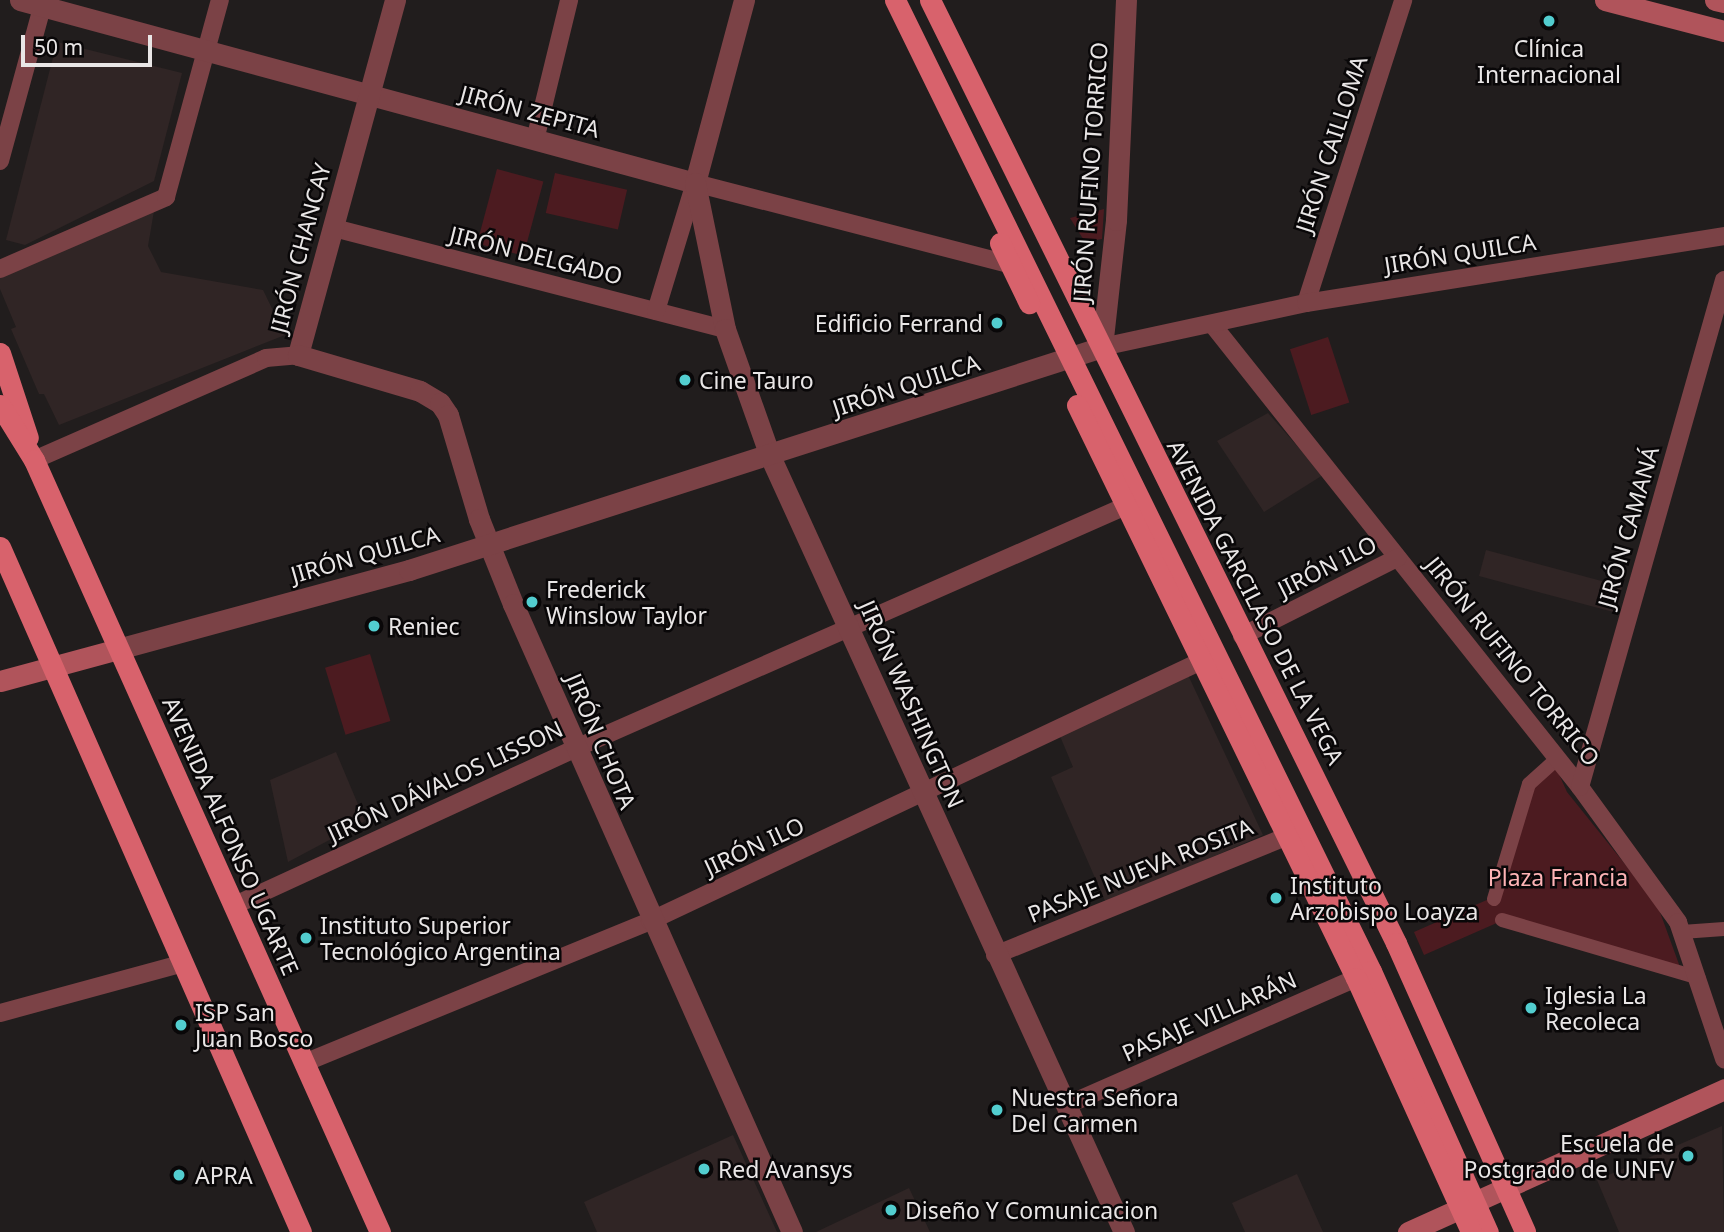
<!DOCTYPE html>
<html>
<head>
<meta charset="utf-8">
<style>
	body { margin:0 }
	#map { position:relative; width:1724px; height:1232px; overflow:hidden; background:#211d1d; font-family:"Noto Sans",sans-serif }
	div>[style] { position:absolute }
	.built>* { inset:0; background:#302525; transform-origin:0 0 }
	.green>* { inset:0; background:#4c1b20; transform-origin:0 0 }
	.pedestrian>* { height:14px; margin:-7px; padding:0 7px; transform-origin:7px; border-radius:7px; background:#7b4246 }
	.minor>* { height:18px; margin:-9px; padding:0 9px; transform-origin:9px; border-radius:9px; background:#7b4246 }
	.tertiary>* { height:21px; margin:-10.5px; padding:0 10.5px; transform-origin:10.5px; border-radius:10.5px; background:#7b4246 }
	.secondary>* { height:21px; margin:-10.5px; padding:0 10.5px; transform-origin:10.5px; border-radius:10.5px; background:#b0545b }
	.primary>* { height:21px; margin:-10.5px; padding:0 10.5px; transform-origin:10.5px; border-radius:10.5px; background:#d8626c }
	.dots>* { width:19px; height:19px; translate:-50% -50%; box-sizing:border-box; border:4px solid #090708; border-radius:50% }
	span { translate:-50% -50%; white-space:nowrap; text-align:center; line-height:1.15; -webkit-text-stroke:5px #090708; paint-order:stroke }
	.poi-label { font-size:23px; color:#e9e6e6 }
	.right { translate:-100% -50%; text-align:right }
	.left { translate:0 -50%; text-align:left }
	.street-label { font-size:23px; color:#e9e6e6 }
	.park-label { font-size:23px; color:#fdb3b5 }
	.scale { position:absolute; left:21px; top:35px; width:131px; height:32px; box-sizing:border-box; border:4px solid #e9e6e6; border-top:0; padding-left:9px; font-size:21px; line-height:24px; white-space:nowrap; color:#e9e6e6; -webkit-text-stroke:5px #090708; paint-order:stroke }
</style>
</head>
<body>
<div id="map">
	<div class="built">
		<div style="clip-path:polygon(57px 42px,182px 73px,154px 181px,25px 245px,6px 240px)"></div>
		<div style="clip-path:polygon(154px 211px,148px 246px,161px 272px,263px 290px,285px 335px,59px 425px,44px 394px,39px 394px,11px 329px,16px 327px,0 289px,0 277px)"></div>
		<div style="clip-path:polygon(1268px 413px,1323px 475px,1264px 512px,1217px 441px)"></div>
		<div style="left:1486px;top:550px;width:141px;height:27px;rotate:15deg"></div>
		<div style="clip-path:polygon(1188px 675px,1263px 835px,1106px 903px,1051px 777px,1073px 767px,1060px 736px)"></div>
		<div style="clip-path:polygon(336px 752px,365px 821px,288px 862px,270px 780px)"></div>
		<div style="clip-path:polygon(1722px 1126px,1724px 1232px,1619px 1232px,1597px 1180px)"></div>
		<div style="clip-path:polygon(733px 1135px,777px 1232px,597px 1232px,584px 1202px)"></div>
		<div style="clip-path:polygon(1297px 1174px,1323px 1232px,1245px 1232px,1232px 1203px)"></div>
		<div style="clip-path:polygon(909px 1188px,930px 1232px,816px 1232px)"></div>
	</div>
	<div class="green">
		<div style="left:497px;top:169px;width:48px;height:77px;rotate:15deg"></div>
		<div style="left:555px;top:173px;width:74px;height:41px;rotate:13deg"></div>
		<div style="clip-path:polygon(1104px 209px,1102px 239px,1085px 242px,1070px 218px)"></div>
		<div style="left:1328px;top:337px;width:69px;height:40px;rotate:72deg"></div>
		<div style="left:370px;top:654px;width:70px;height:47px;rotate:73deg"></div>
		<div style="clip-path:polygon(1553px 761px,1567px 792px,1657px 904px,1684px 978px,1499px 922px,1424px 955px,1414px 932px,1489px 899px,1524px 785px)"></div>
	</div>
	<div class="pedestrian">
		<div style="left:1494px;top:899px;width:120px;rotate:-73.1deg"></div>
		<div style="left:1529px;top:784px;width:38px;rotate:-42deg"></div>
		<div style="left:1502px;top:920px;width:205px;rotate:16.4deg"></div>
		<div style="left:1682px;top:932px;width:42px;rotate:-4.1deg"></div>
	</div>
	<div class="minor">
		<div style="left:535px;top:140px;width:144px;rotate:-76.3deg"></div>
		<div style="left:0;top:161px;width:167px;rotate:-74.7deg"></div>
		<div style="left:334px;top:228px;width:404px;rotate:14.5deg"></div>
		<div style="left:0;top:269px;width:181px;rotate:-23.4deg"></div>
		<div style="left:166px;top:197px;width:204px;rotate:-74.7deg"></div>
		<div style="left:1306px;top:303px;width:318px;rotate:-72.2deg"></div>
		<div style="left:656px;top:311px;width:134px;rotate:-73.1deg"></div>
		<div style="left:695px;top:183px;width:335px;rotate:14.5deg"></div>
		<div style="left:1212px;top:324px;width:591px;rotate:51.52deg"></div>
		<div style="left:1580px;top:787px;width:167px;rotate:54deg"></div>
		<div style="left:1678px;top:922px;width:145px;rotate:71.4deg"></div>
		<div style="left:1102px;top:347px;width:209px;rotate:-12.2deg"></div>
		<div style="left:1306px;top:303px;width:423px;rotate:-9.1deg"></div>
		<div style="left:34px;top:460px;width:253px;rotate:-23.7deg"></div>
		<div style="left:266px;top:358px;width:32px;rotate:-5deg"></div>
		<div style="left:1242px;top:636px;width:174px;rotate:-26.7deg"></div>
		<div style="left:1580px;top:787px;width:527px;rotate:-74.14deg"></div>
		<div style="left:233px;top:906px;width:378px;rotate:-24.7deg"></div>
		<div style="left:576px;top:748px;width:613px;rotate:-23.76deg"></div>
		<div style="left:995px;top:955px;width:329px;rotate:-22.1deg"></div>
		<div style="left:0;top:1013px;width:191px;rotate:-15.2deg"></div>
		<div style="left:304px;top:1063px;width:374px;rotate:-22.3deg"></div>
		<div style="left:650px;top:921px;width:624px;rotate:-25.25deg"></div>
		<div style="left:1067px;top:1105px;width:329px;rotate:-23.7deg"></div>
	</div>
	<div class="tertiary">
		<div style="left:20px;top:0;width:699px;rotate:15.17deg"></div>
		<div style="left:395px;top:0;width:368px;rotate:105.3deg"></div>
		<div style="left:298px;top:355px;width:127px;rotate:16.4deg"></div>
		<div style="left:420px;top:391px;width:23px;rotate:31deg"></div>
		<div style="left:440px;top:403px;width:14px;rotate:56deg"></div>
		<div style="left:448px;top:415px;width:109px;rotate:73.4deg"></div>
		<div style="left:479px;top:519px;width:92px;rotate:68.2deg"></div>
		<div style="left:513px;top:604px;width:687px;rotate:66.05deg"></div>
		<div style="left:744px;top:0;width:189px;rotate:105deg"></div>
		<div style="left:695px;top:183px;width:149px;rotate:78.4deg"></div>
		<div style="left:725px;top:329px;width:135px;rotate:70.5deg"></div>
		<div style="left:770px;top:456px;width:853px;rotate:65.48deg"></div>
		<div style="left:118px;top:649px;width:302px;rotate:-15.2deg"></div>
		<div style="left:409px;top:570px;width:728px;rotate:-17.84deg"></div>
		<div style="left:1102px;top:347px;width:128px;rotate:-83.7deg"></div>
		<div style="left:1116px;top:220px;width:220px;rotate:-87.4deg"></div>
	</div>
	<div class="secondary">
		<div style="left:1605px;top:0;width:123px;rotate:14.6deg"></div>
		<div style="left:1715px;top:0;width:9px;rotate:13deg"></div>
		<div style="left:0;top:681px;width:122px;rotate:-15.2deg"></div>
		<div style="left:1408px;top:1232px;width:347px;rotate:-24.3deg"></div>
	</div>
	<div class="primary">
		<div style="left:895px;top:0;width:1081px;rotate:63.89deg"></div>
		<div style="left:1371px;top:971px;width:286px;rotate:65.9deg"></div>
		<div style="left:930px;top:0;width:1052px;rotate:63.7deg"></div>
		<div style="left:1396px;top:943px;width:316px;rotate:65.9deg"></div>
		<div style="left:1000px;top:243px;width:67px;rotate:64.2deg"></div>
		<div style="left:0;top:353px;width:89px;rotate:71.8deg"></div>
		<div style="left:0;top:405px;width:65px;rotate:58.3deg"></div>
		<div style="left:34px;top:460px;width:846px;rotate:65.86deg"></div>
		<div style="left:1077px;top:405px;width:637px;rotate:64.04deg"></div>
		<div style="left:1356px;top:978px;width:279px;rotate:65.6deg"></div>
		<div style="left:0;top:547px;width:748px;rotate:66.28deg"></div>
	</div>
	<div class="dots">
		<div style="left:1549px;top:21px;background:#52cdcf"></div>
		<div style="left:997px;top:323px;background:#52cdcf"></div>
		<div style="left:685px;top:380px;background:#52cdcf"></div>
		<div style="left:532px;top:602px;background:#52cdcf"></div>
		<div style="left:374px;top:626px;background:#52cdcf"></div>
		<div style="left:1276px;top:898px;background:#52cdcf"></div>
		<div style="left:306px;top:938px;background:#52cdcf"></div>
		<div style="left:1531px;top:1008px;background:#52cdcf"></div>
		<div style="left:181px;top:1025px;background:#52cdcf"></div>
		<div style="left:997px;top:1110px;background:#52cdcf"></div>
		<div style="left:1688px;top:1156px;background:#52cdcf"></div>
		<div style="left:704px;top:1169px;background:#52cdcf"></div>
		<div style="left:179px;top:1175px;background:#52cdcf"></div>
		<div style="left:891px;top:1210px;background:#52cdcf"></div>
	</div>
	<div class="poi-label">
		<span style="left:1549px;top:61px">Clínica<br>Internacional</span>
		<span class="right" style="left:983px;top:323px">Edificio Ferrand</span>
		<span class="left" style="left:699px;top:380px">Cine Tauro</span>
		<span class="left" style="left:546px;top:602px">Frederick<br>Winslow Taylor</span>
		<span class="left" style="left:388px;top:626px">Reniec</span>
		<span class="left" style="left:1290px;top:898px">Instituto<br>Arzobispo Loayza</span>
		<span class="left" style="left:320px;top:938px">Instituto Superior<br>Tecnológico Argentina</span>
		<span class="left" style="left:1545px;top:1008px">Iglesia La<br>Recoleca</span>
		<span class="left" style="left:195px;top:1025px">ISP San<br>Juan Bosco</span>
		<span class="left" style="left:1011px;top:1110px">Nuestra Señora<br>Del Carmen</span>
		<span class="right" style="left:1674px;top:1156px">Escuela de<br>Postgrado de UNFV</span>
		<span class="left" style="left:718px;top:1169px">Red Avansys</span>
		<span class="left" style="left:195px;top:1175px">APRA</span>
		<span class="left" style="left:905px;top:1210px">Diseño Y Comunicacion</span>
	</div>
	<div class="street-label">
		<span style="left:530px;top:111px;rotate:15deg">JIRÓN ZEPITA</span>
		<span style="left:1331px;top:144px;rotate:-72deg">JIRÓN CAILLOMA</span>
		<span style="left:1090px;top:172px;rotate:-86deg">JIRÓN RUFINO TORRICO</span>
		<span style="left:300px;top:248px;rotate:-75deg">JIRÓN CHANCAY</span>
		<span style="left:1460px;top:253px;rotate:-9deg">JIRÓN QUILCA</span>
		<span style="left:536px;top:255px;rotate:14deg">JIRÓN DELGADO</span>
		<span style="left:906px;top:385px;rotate:-18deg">JIRÓN QUILCA</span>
		<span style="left:1628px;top:527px;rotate:-74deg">JIRÓN CAMANÁ</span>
		<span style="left:365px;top:554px;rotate:-16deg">JIRÓN QUILCA</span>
		<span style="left:1327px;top:566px;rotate:-27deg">JIRÓN ILO</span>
		<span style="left:1256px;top:602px;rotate:63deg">AVENIDA GARCILASO DE LA VEGA</span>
		<span style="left:1513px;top:661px;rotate:51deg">JIRÓN RUFINO TORRICO</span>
		<span style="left:912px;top:704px;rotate:66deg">JIRÓN WASHINGTON</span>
		<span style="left:601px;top:741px;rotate:67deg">JIRÓN CHOTA</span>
		<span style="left:445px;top:781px;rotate:-25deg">JIRÓN DÁVALOS LISSON</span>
		<span style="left:231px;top:836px;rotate:66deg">AVENIDA ALFONSO UGARTE</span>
		<span style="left:754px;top:846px;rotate:-25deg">JIRÓN ILO</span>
		<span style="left:1140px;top:870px;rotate:-22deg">PASAJE NUEVA ROSITA</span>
		<span style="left:1209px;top:1016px;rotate:-24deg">PASAJE VILLARÁN</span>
	</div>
	<div class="park-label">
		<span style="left:1558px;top:877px">Plaza Francia</span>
	</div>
	<div class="scale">50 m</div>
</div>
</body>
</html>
